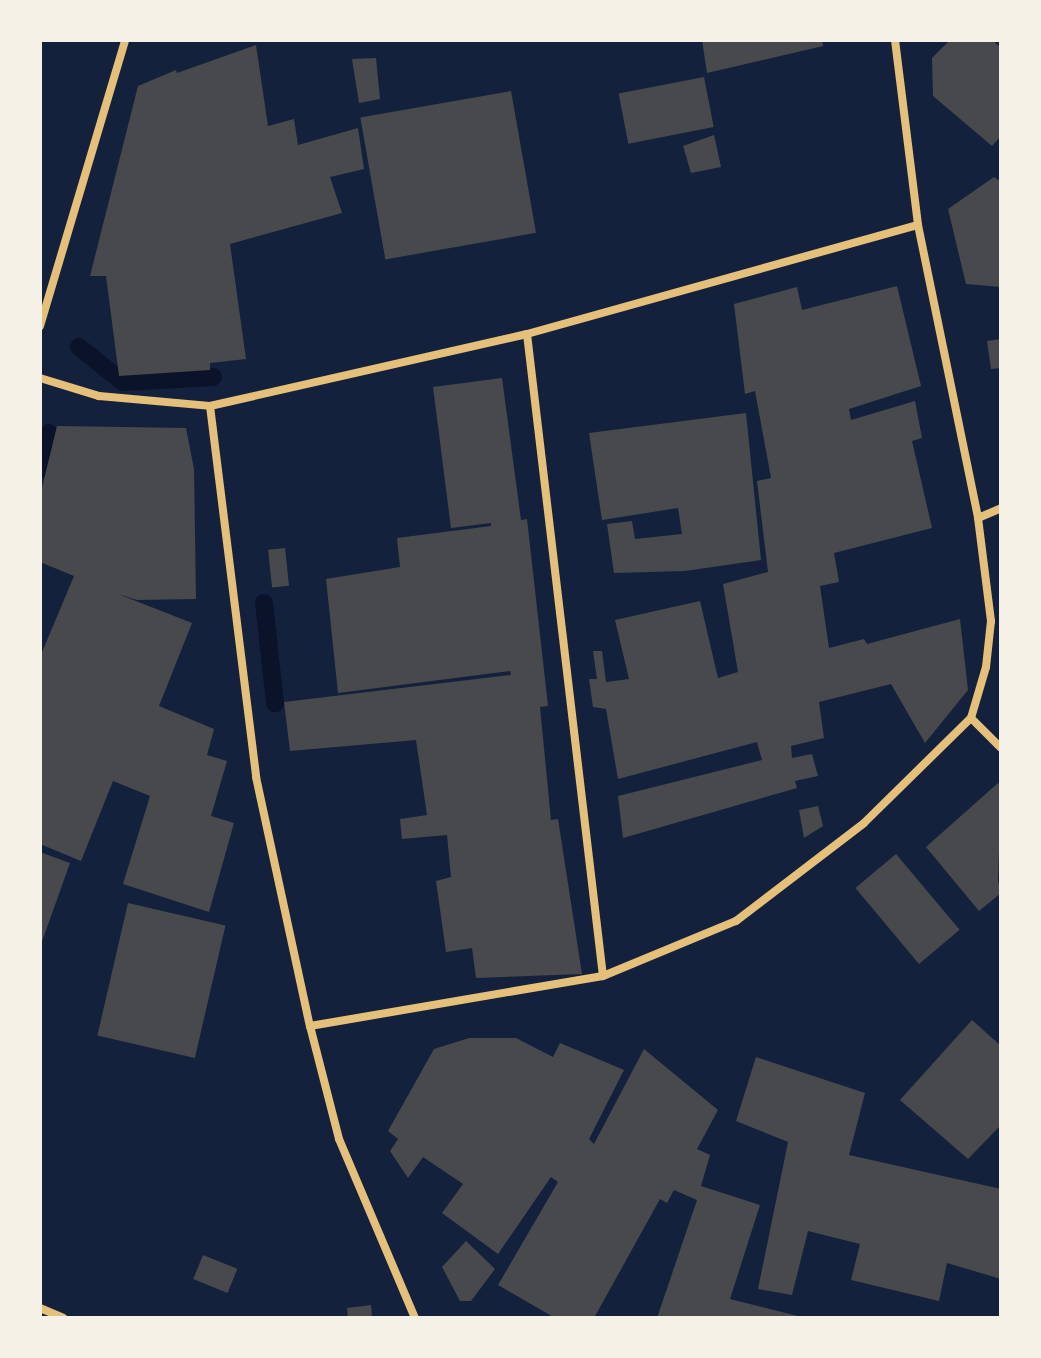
<!DOCTYPE html>
<html>
<head>
<meta charset="utf-8">
<style>
	body { margin:0 }
	#map { position:relative; width:1041px; height:1358px; overflow:hidden; background:#14213d; font-family:"Fira Sans Condensed",sans-serif }
	div>[style] { position:absolute }
	.stream>* { height:18px; margin:-9px; padding:0 9px; transform-origin:9px; border-radius:9px; background:#0b132b }
	.building>* { inset:0; background:#48494c; transform-origin:0 0 }
	.minor>* { height:8px; margin:-4px; padding:0 4px; transform-origin:4px; border-radius:4px; background:#e5c07b }
	span { translate:-50% -50%; white-space:nowrap; text-align:center; line-height:1.15; -webkit-text-stroke:7px #f6f1e7; paint-order:stroke }
	.frame { position:absolute; inset:0; border:42px solid #f6f1e7; pointer-events:none }
</style>
</head>
<body>
<div id="map">
	<div class="stream">
		<div style="left:79px;top:347px;width:56px;rotate:38.5deg"></div>
		<div style="left:123px;top:382px;width:90px;rotate:-3.2deg"></div>
		<div style="left:40px;top:469px;width:37px;rotate:-76deg"></div>
		<div style="left:264px;top:603px;width:101px;rotate:83.7deg"></div>
	</div>
	<div class="building">
		<div style="clip-path:polygon(702px 40px,822px 40px,823px 46px,707px 73px)"></div>
		<div style="clip-path:polygon(950px 40px,992px 40px,1001px 48px,1001px 136px,992px 146px,933px 96px,932px 58px)"></div>
		<div style="clip-path:polygon(256px 45px,268px 126px,294px 119px,298px 145px,358px 128px,364px 169px,330px 177px,342px 213px,230px 244px,246px 359px,210px 363px,210px 370px,119px 376px,106px 276px,90px 276px,138px 86px,176px 70px,177px 73px)"></div>
		<div style="clip-path:polygon(376px 58px,380px 99px,359px 103px,352px 59px)"></div>
		<div style="left:704px;top:77px;width:51px;height:87px;rotate:79deg"></div>
		<div style="left:511px;top:91px;width:144px;height:153px;rotate:80deg"></div>
		<div style="clip-path:polygon(714px 135px,721px 167px,691px 173px,683px 146px)"></div>
		<div style="clip-path:polygon(994px 177px,1001px 182px,1001px 287px,966px 284px,948px 209px)"></div>
		<div style="clip-path:polygon(897px 286px,921px 386px,849px 409px,851px 420px,915px 401px,922px 438px,912px 441px,932px 528px,834px 553px,839px 582px,820px 586px,829px 648px,864px 639px,867px 644px,960px 619px,968px 690px,925px 743px,891px 684px,819px 702px,824px 738px,791px 746px,792px 758px,812px 754px,818px 776px,795px 781px,797px 788px,623px 838px,618px 796px,762px 760px,757px 742px,618px 779px,606px 709px,593px 707px,589px 679px,597px 679px,593px 651px,602px 651px,606px 682px,629px 679px,615px 620px,700px 601px,718px 678px,738px 672px,723px 584px,768px 572px,757px 481px,771px 478px,755px 391px,745px 394px,734px 304px,797px 287px,802px 310px)"></div>
		<div style="clip-path:polygon(1001px 339px,1001px 368px,991px 369px,987px 341px)"></div>
		<div style="clip-path:polygon(502px 378px,521px 520px,527px 519px,548px 706px,540px 707px,551px 820px,558px 819px,582px 974px,476px 978px,472px 948px,446px 952px,436px 881px,451px 877px,447px 835px,402px 839px,400px 819px,427px 815px,416px 740px,290px 751px,284px 702px,511px 675px,510px 671px,338px 693px,326px 579px,400px 567px,397px 538px,491px 526px,491px 523px,451px 528px,433px 387px)"></div>
		<div style="clip-path:polygon(746px 413px,761px 560px,685px 571px,614px 573px,607px 524px,632px 521px,635px 539px,682px 534px,678px 508px,602px 520px,589px 433px)"></div>
		<div style="clip-path:polygon(57px 426px,186px 428px,194px 469px,196px 599px,137px 600px,118px 594px,192px 623px,159px 706px,214px 729px,207px 755px,227px 761px,211px 816px,234px 823px,209px 912px,123px 884px,150px 796px,113px 781px,81px 861px,40px 844px,40px 657px,74px 576px,40px 562px,40px 496px)"></div>
		<div style="left:285px;top:548px;width:38px;height:17px;rotate:84deg"></div>
		<div style="clip-path:polygon(998px 783px,1001px 787px,998px 881px,1001px 893px,979px 911px,926px 847px)"></div>
		<div style="clip-path:polygon(818px 806px,823px 826px,804px 838px,799px 810px)"></div>
		<div style="clip-path:polygon(40px 852px,70px 863px,40px 947px)"></div>
		<div style="left:896px;top:854px;width:99px;height:53px;rotate:50deg"></div>
		<div style="left:128px;top:903px;width:100px;height:136px;rotate:13deg"></div>
		<div style="clip-path:polygon(972px 1020px,1001px 1046px,1001px 1125px,968px 1159px,900px 1100px)"></div>
		<div style="clip-path:polygon(469px 1038px,516px 1038px,553px 1057px,560px 1043px,624px 1070px,589px 1139px,594px 1144px,644px 1049px,718px 1110px,697px 1149px,710px 1155px,701px 1186px,760px 1205px,730px 1299px,806px 1318px,657px 1318px,697px 1200px,674px 1190px,667px 1203px,660px 1199px,594px 1318px,555px 1318px,498px 1285px,558px 1182px,551px 1177px,498px 1254px,442px 1213px,463px 1184px,423px 1157px,408px 1178px,390px 1151px,398px 1139px,388px 1131px,434px 1049px)"></div>
		<div style="clip-path:polygon(756px 1057px,865px 1093px,849px 1155px,1001px 1189px,1001px 1279px,947px 1263px,939px 1301px,851px 1280px,860px 1244px,808px 1231px,792px 1295px,758px 1289px,788px 1142px,736px 1121px)"></div>
		<div style="clip-path:polygon(466px 1241px,495px 1269px,471px 1301px,460px 1301px,442px 1267px)"></div>
		<div style="left:203px;top:1255px;width:37px;height:26px;rotate:22deg"></div>
		<div style="clip-path:polygon(371px 1305px,372px 1318px,348px 1318px,347px 1308px)"></div>
	</div>
	<div class="minor">
		<div style="left:895px;top:40px;width:186px;rotate:82.9deg"></div>
		<div style="left:918px;top:225px;width:299px;rotate:78.4deg"></div>
		<div style="left:978px;top:518px;width:104px;rotate:82.8deg"></div>
		<div style="left:991px;top:621px;width:46px;rotate:96.2deg"></div>
		<div style="left:986px;top:667px;width:53px;rotate:106.4deg"></div>
		<div style="left:971px;top:718px;width:42px;rotate:45deg"></div>
		<div style="left:40px;top:326px;width:298px;rotate:-73.4deg"></div>
		<div style="left:527px;top:334px;width:646px;rotate:83.25deg"></div>
		<div style="left:40px;top:378px;width:62px;rotate:17deg"></div>
		<div style="left:99px;top:396px;width:111px;rotate:5.1deg"></div>
		<div style="left:210px;top:406px;width:325px;rotate:-12.8deg"></div>
		<div style="left:527px;top:334px;width:406px;rotate:-15.6deg"></div>
		<div style="left:210px;top:406px;width:374px;rotate:82.9deg"></div>
		<div style="left:256px;top:777px;width:255px;rotate:77.8deg"></div>
		<div style="left:310px;top:1026px;width:117px;rotate:75.6deg"></div>
		<div style="left:339px;top:1139px;width:194px;rotate:67deg"></div>
		<div style="left:978px;top:518px;width:25px;rotate:-23deg"></div>
		<div style="left:310px;top:1026px;width:297px;rotate:-9.7deg"></div>
		<div style="left:603px;top:976px;width:144px;rotate:-22.5deg"></div>
		<div style="left:736px;top:921px;width:161px;rotate:-37.4deg"></div>
		<div style="left:864px;top:823px;width:150px;rotate:-44.5deg"></div>
		<div style="left:40px;top:1308px;width:25px;rotate:23deg"></div>
	</div>
	<div class="frame"></div>
</div>
</body>
</html>
